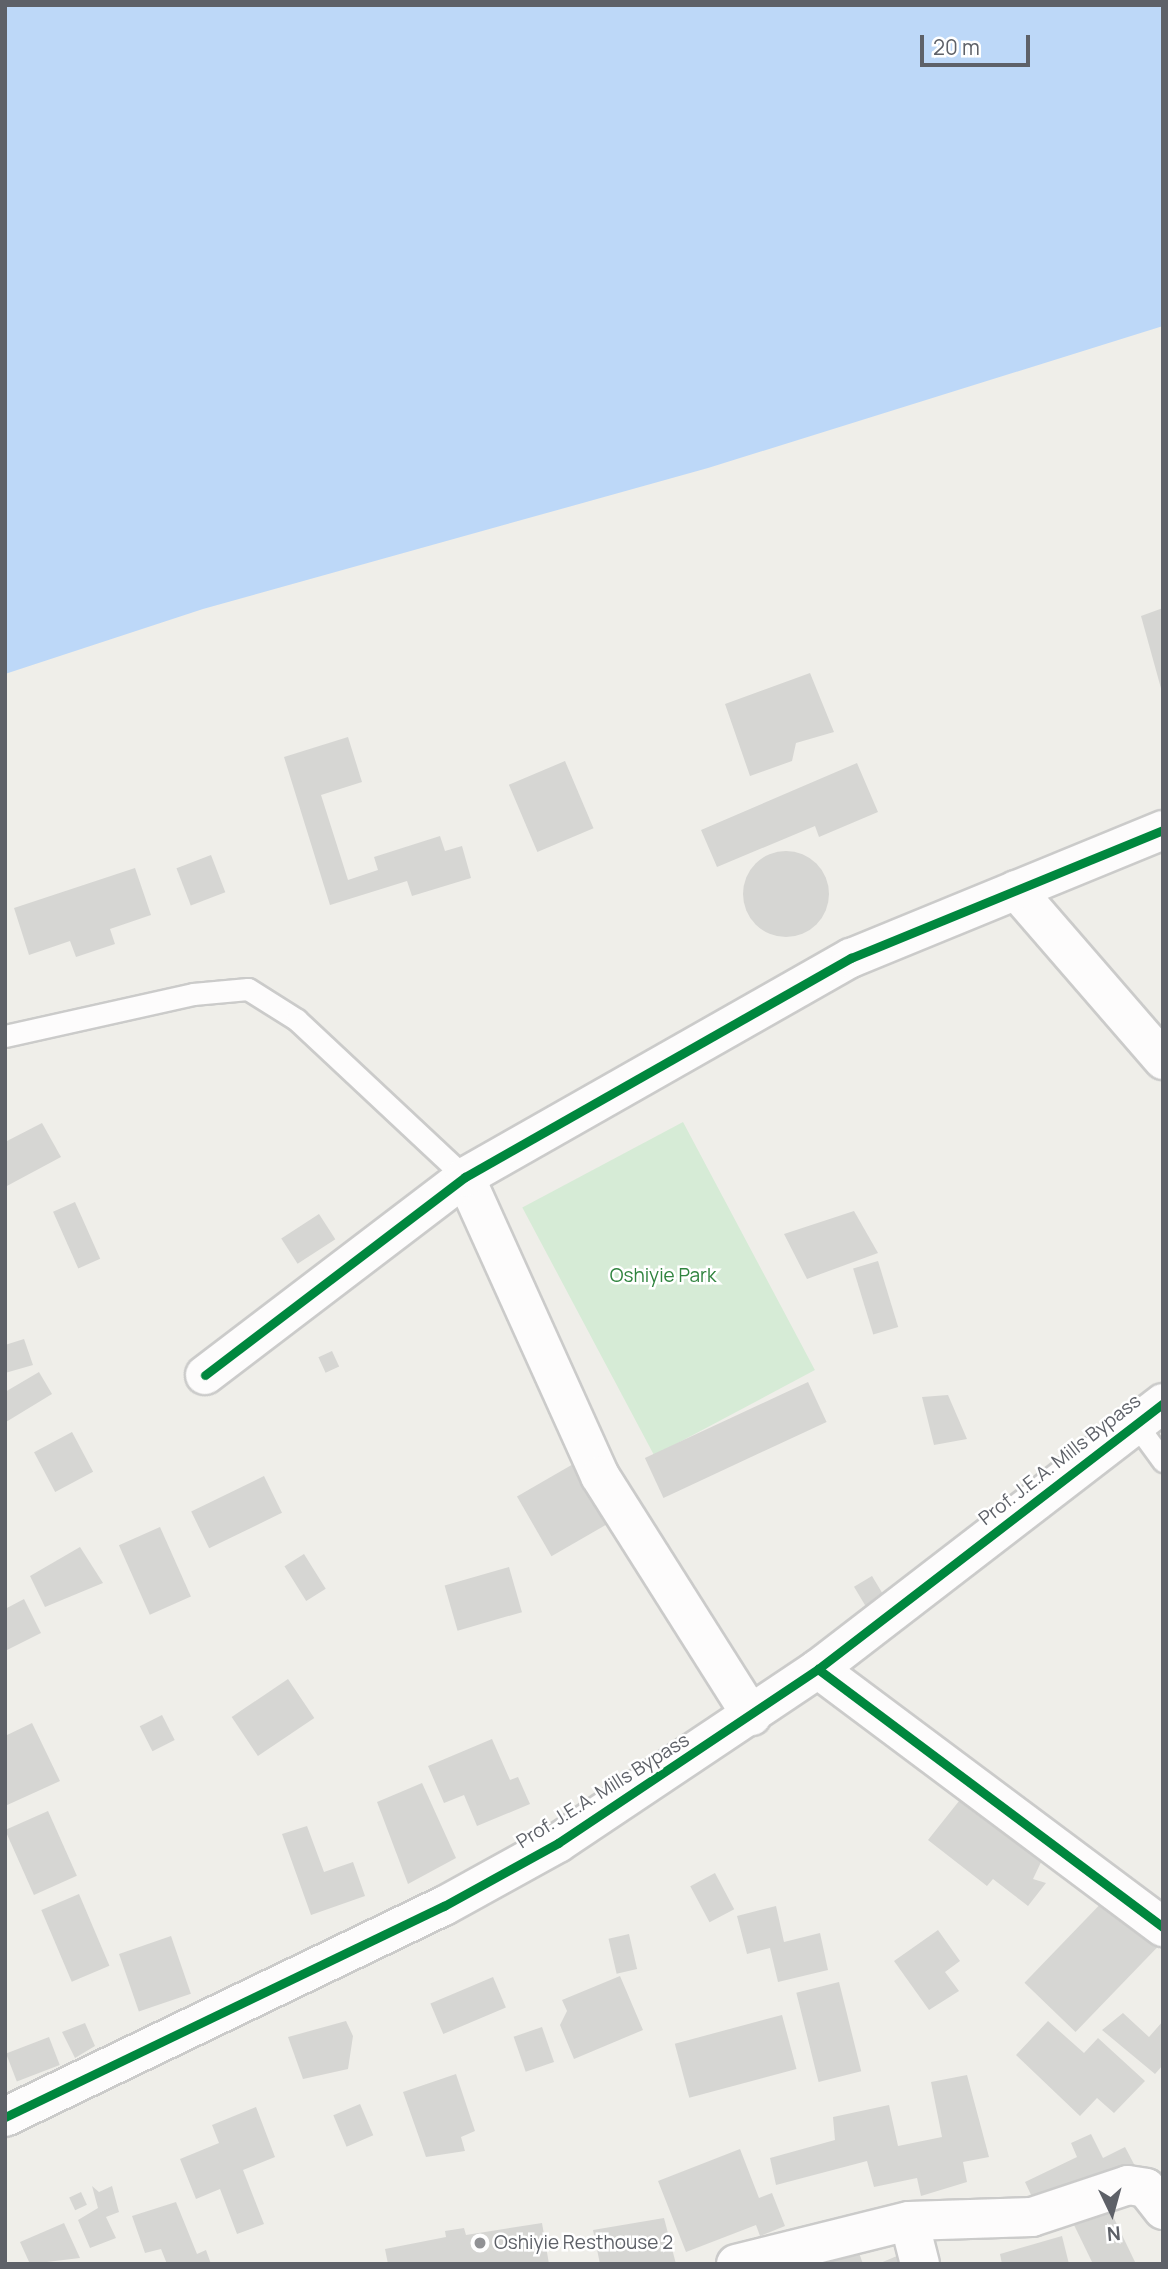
<!DOCTYPE html>
<html>
<head>
<meta charset="utf-8">
<style>
	body { margin:0 }
	#map { position:relative; width:1168px; height:2269px; overflow:hidden; background:#efeee9; font-family:Manrope,sans-serif }
	div>[style] { position:absolute }
	.green>* { inset:0; background:#d6ebd6; transform-origin:0 0 }
	.water>* { inset:0; background:#bdd8f8 }
	.building>* { inset:0; background:#d6d6d3; transform-origin:0 0 }
	.round { border-radius:50% }
	.roads { filter:drop-shadow(2px 0 #cbcbca) drop-shadow(-2px 0 #cbcbca) drop-shadow(0 2px #cbcbca) drop-shadow(0 -2px #cbcbca) }
	.service>* { height:21px; margin:-10.5px; padding:0 10.5px; transform-origin:10.5px; border-radius:10.5px; background:#fdfcfc }
	.minor>* { height:38px; margin:-19px; padding:0 19px; transform-origin:19px; border-radius:19px; background:#fdfcfc }
	.tertiary>* { height:38px; margin:-19px; padding:0 19px; transform-origin:19px; border-radius:19px; background:#fdfcfc }
	.cycleway>* { height:9px; margin:-4.5px; padding:0 4.5px; transform-origin:4.5px; border-radius:4.5px; background:#00873e }
	.dots>* { width:19px; height:19px; translate:-50% -50%; box-sizing:border-box; border:4px solid #fff; border-radius:50% }
	span { translate:-50% -50%; white-space:nowrap; text-align:center; line-height:1.15; -webkit-text-stroke:5px #fff; paint-order:stroke }
	.park-label { font-size:19px; color:#30843f }
	.street-label { font-size:19px; color:#5e6168 }
	.poi-label { font-size:19px; color:#5e6168 }
	.left { translate:0 -50%; text-align:left }
	.frame { position:absolute; inset:0; border:7px solid #5e6168; pointer-events:none }
	.north { position:absolute; left:1077px; top:2178px; width:70px; height:70px; -webkit-text-stroke:5px #fff; paint-order:stroke; rotate:175deg; font-size:19px; font-weight:700; line-height:28px; text-align:center; color:#5e6168 }
	.north::after { content:''; display:block; margin:auto; width:24px; height:32px; background:#5e6168; clip-path:polygon(50% 0,100% 100%,50% 72%,0 100%) }
	.scale { position:absolute; left:920px; top:35px; width:110px; height:32px; box-sizing:border-box; border:4px solid #5e6168; border-top:0; padding-left:9px; font-size:21px; line-height:24px; white-space:nowrap; color:#5e6168; -webkit-text-stroke:5px #fff; paint-order:stroke }
</style>
</head>
<body>
<div id="map">
	<div class="green">
		<div style="left:683px;top:1122px;width:281px;height:182px;rotate:62deg"></div>
	</div>
	<div class="water">
		<div style="clip-path:polygon(5px 5px,1163px 5px,1163px 326px,708px 468px,203px 609px,5px 674px)"></div>
	</div>
	<div class="building">
		<div style="clip-path:polygon(1163px 608px,1163px 692px,1162px 692px,1141px 616px)"></div>
		<div style="clip-path:polygon(810px 673px,834px 732px,796px 743px,792px 761px,750px 776px,725px 704px)"></div>
		<div style="clip-path:polygon(348px 737px,362px 782px,321px 795px,348px 880px,378px 870px,374px 857px,440px 836px,445px 851px,462px 846px,471px 878px,412px 896px,407px 881px,330px 905px,284px 757px)"></div>
		<div style="left:565px;top:761px;width:73px;height:61px;rotate:67deg"></div>
		<div style="clip-path:polygon(857px 763px,878px 812px,819px 837px,815px 826px,717px 867px,701px 830px)"></div>
		<div class="round" style="left:743px;top:851px;width:86px;height:86px"></div>
		<div style="left:211px;top:855px;width:40px;height:37px;rotate:69deg"></div>
		<div style="clip-path:polygon(135px 868px,151px 915px,110px 929px,115px 944px,76px 957px,70px 941px,29px 955px,14px 908px)"></div>
		<div style="clip-path:polygon(42px 1123px,61px 1157px,5px 1187px,5px 1142px)"></div>
		<div style="left:75px;top:1202px;width:62px;height:24px;rotate:66deg"></div>
		<div style="clip-path:polygon(854px 1211px,878px 1253px,807px 1279px,784px 1234px)"></div>
		<div style="left:319px;top:1214px;width:30px;height:45px;rotate:57deg"></div>
		<div style="left:878px;top:1261px;width:69px;height:26px;rotate:73deg"></div>
		<div style="clip-path:polygon(24px 1339px,33px 1365px,5px 1373px,5px 1345px)"></div>
		<div style="left:332px;top:1351px;width:17px;height:15px;rotate:65deg"></div>
		<div style="clip-path:polygon(39px 1372px,52px 1394px,6px 1422px,5px 1392px)"></div>
		<div style="left:808px;top:1382px;width:44px;height:180px;rotate:65deg"></div>
		<div style="clip-path:polygon(948px 1395px,967px 1439px,934px 1445px,922px 1397px)"></div>
		<div style="left:72px;top:1432px;width:45px;height:43px;rotate:62deg"></div>
		<div style="left:575px;top:1463px;width:69px;height:67px;rotate:60deg"></div>
		<div style="left:264px;top:1476px;width:41px;height:81px;rotate:64deg"></div>
		<div style="left:160px;top:1527px;width:76px;height:45px;rotate:66deg"></div>
		<div style="clip-path:polygon(80px 1547px,103px 1583px,45px 1607px,30px 1576px)"></div>
		<div style="left:304px;top:1554px;width:41px;height:23px;rotate:58deg"></div>
		<div style="left:509px;top:1567px;width:47px;height:67px;rotate:74deg"></div>
		<div style="left:872px;top:1576px;width:33px;height:21px;rotate:59deg"></div>
		<div style="clip-path:polygon(24px 1599px,41px 1633px,5px 1651px,5px 1609px)"></div>
		<div style="left:288px;top:1679px;width:47px;height:68px;rotate:56deg"></div>
		<div style="left:162px;top:1715px;width:28px;height:25px;rotate:63deg"></div>
		<div style="clip-path:polygon(32px 1723px,60px 1781px,5px 1806px,5px 1736px)"></div>
		<div style="clip-path:polygon(492px 1739px,510px 1780px,518px 1777px,530px 1804px,477px 1826px,464px 1795px,444px 1803px,428px 1766px)"></div>
		<div style="clip-path:polygon(422px 1783px,456px 1858px,408px 1884px,377px 1802px)"></div>
		<div style="clip-path:polygon(963px 1796px,1043px 1858px,1033px 1879px,1046px 1883px,1028px 1906px,993px 1879px,987px 1886px,928px 1840px)"></div>
		<div style="left:48px;top:1811px;width:71px;height:47px;rotate:66deg"></div>
		<div style="clip-path:polygon(307px 1826px,324px 1872px,353px 1862px,365px 1896px,311px 1915px,282px 1834px)"></div>
		<div style="left:715px;top:1873px;width:41px;height:28px;rotate:62deg"></div>
		<div style="left:1112px;top:1892px;width:71px;height:126px;rotate:44deg"></div>
		<div style="left:79px;top:1894px;width:78px;height:41px;rotate:67deg"></div>
		<div style="clip-path:polygon(776px 1906px,784px 1942px,820px 1933px,828px 1970px,778px 1982px,770px 1948px,747px 1954px,737px 1916px)"></div>
		<div style="clip-path:polygon(938px 1930px,960px 1961px,945px 1972px,959px 1991px,929px 2010px,894px 1961px)"></div>
		<div style="left:629px;top:1934px;width:36px;height:21px;rotate:77deg"></div>
		<div style="left:171px;top:1936px;width:61px;height:55px;rotate:71deg"></div>
		<div style="clip-path:polygon(620px 1976px,643px 2030px,574px 2059px,560px 2025px,567px 2011px,562px 2000px)"></div>
		<div style="left:493px;top:1977px;width:33px;height:68px;rotate:67deg"></div>
		<div style="left:839px;top:1982px;width:92px;height:44px;rotate:76deg"></div>
		<div style="clip-path:polygon(1123px 2013px,1149px 2037px,1163px 2021px,1163px 2065px,1155px 2074px,1102px 2030px)"></div>
		<div style="left:782px;top:2015px;width:56px;height:111px;rotate:75deg"></div>
		<div style="clip-path:polygon(346px 2021px,353px 2036px,348px 2069px,303px 2079px,288px 2037px)"></div>
		<div style="clip-path:polygon(1048px 2021px,1084px 2053px,1098px 2038px,1145px 2081px,1114px 2113px,1097px 2098px,1080px 2116px,1016px 2055px)"></div>
		<div style="clip-path:polygon(85px 2023px,95px 2046px,75px 2058px,62px 2032px)"></div>
		<div style="left:542px;top:2027px;width:37px;height:30px;rotate:71deg"></div>
		<div style="left:49px;top:2037px;width:30px;height:46px;rotate:69deg"></div>
		<div style="clip-path:polygon(456px 2074px,475px 2131px,461px 2137px,465px 2151px,426px 2157px,403px 2092px)"></div>
		<div style="clip-path:polygon(967px 2075px,989px 2157px,963px 2162px,967px 2182px,921px 2196px,917px 2178px,874px 2187px,867px 2161px,776px 2185px,770px 2158px,835px 2140px,833px 2117px,889px 2105px,898px 2146px,942px 2137px,931px 2082px)"></div>
		<div style="left:360px;top:2104px;width:34px;height:29px;rotate:67deg"></div>
		<div style="clip-path:polygon(256px 2107px,275px 2157px,243px 2170px,264px 2224px,237px 2234px,220px 2189px,196px 2199px,180px 2159px,219px 2143px,212px 2125px)"></div>
		<div style="clip-path:polygon(1091px 2134px,1103px 2158px,1125px 2147px,1135px 2166px,1039px 2212px,1025px 2182px,1077px 2157px,1071px 2143px)"></div>
		<div style="clip-path:polygon(740px 2149px,759px 2198px,772px 2193px,785px 2226px,760px 2236px,756px 2225px,686px 2252px,658px 2181px)"></div>
		<div style="clip-path:polygon(92px 2186px,99px 2192px,112px 2186px,119px 2212px,106px 2217px,116px 2238px,90px 2248px,78px 2220px,98px 2208px)"></div>
		<div style="left:81px;top:2192px;width:14px;height:13px;rotate:65deg"></div>
		<div style="clip-path:polygon(176px 2202px,197px 2254px,206px 2250px,211px 2264px,167px 2264px,161px 2249px,145px 2253px,132px 2216px)"></div>
		<div style="clip-path:polygon(1109px 2208px,1136px 2264px,1093px 2264px,1074px 2225px)"></div>
		<div style="clip-path:polygon(664px 2218px,676px 2264px,600px 2264px,593px 2230px)"></div>
		<div style="clip-path:polygon(64px 2223px,80px 2258px,30px 2264px,20px 2242px)"></div>
		<div style="clip-path:polygon(542px 2223px,549px 2264px,388px 2264px,385px 2249px,446px 2237px,445px 2231px,464px 2228px,466px 2235px)"></div>
		<div style="clip-path:polygon(1062px 2236px,1069px 2264px,1002px 2264px,1000px 2254px)"></div>
		<div style="clip-path:polygon(858px 2250px,863px 2264px,827px 2264px)"></div>
		<div style="clip-path:polygon(904px 2253px,908px 2264px,878px 2264px)"></div>
	</div>
	<div class="roads">
		<div class="service">
			<div style="left:5px;top:1036px;width:193px;rotate:-12.6deg"></div>
			<div style="left:193px;top:994px;width:55px;rotate:-5.2deg"></div>
			<div style="left:248px;top:989px;width:58px;rotate:32.3deg"></div>
			<div style="left:297px;top:1020px;width:230px;rotate:43.1deg"></div>
			<div style="left:1136px;top:1424px;width:46px;rotate:53.9deg"></div>
		</div>
		<div class="minor">
			<div style="left:1016px;top:890px;width:225px;rotate:49.1deg"></div>
			<div style="left:465px;top:1177px;width:328px;rotate:65.7deg"></div>
			<div style="left:600px;top:1476px;width:284px;rotate:57.7deg"></div>
			<div style="left:205px;top:1375px;width:327px;rotate:-37.3deg"></div>
			<div style="left:465px;top:1177px;width:444px;rotate:-29.6deg"></div>
			<div style="left:851px;top:958px;width:337px;rotate:-22.3deg"></div>
			<div style="left:818px;top:1669px;width:431px;rotate:36.8deg"></div>
			<div style="left:736px;top:2264px;width:178px;rotate:-14deg"></div>
			<div style="left:920px;top:2264px;width:44px;rotate:-104.3deg"></div>
			<div style="left:909px;top:2221px;width:123px;rotate:-1.9deg"></div>
			<div style="left:1032px;top:2217px;width:101px;rotate:-18.4deg"></div>
			<div style="left:1128px;top:2185px;width:18px;rotate:9deg"></div>
			<div style="left:1146px;top:2188px;width:28px;rotate:52deg"></div>
		</div>
		<div class="tertiary">
			<div style="left:5px;top:2117px;width:487px;rotate:-25.7deg"></div>
			<div style="left:444px;top:1906px;width:130px;rotate:-28.9deg"></div>
			<div style="left:558px;top:1843px;width:313px;rotate:-33.8deg"></div>
			<div style="left:818px;top:1669px;width:436px;rotate:-37.6deg"></div>
		</div>
	</div>
	<div class="cycleway">
		<div style="left:205px;top:1375px;width:327px;rotate:-37.3deg"></div>
		<div style="left:465px;top:1177px;width:444px;rotate:-29.6deg"></div>
		<div style="left:851px;top:958px;width:337px;rotate:-22.3deg"></div>
		<div style="left:818px;top:1669px;width:431px;rotate:36.8deg"></div>
		<div style="left:5px;top:2117px;width:487px;rotate:-25.7deg"></div>
		<div style="left:444px;top:1906px;width:130px;rotate:-28.9deg"></div>
		<div style="left:558px;top:1843px;width:313px;rotate:-33.8deg"></div>
		<div style="left:818px;top:1669px;width:436px;rotate:-37.6deg"></div>
	</div>
	<div class="dots">
		<div style="left:480px;top:2243px;background:#919295"></div>
	</div>
	<div class="park-label">
		<span style="left:663px;top:1276px">Oshiyie Park</span>
	</div>
	<div class="street-label">
		<span style="left:1060px;top:1460px;rotate:-38deg">Prof. J.E.A. Mills Bypass</span>
		<span style="left:603px;top:1791px;rotate:-32deg">Prof. J.E.A. Mills Bypass</span>
	</div>
	<div class="poi-label">
		<span class="left" style="left:494px;top:2243px">Oshiyie Resthouse 2</span>
	</div>
	<div class="frame"></div>
	<div class="north">N</div>
	<div class="scale">20 m</div>
</div>
</body>
</html>
